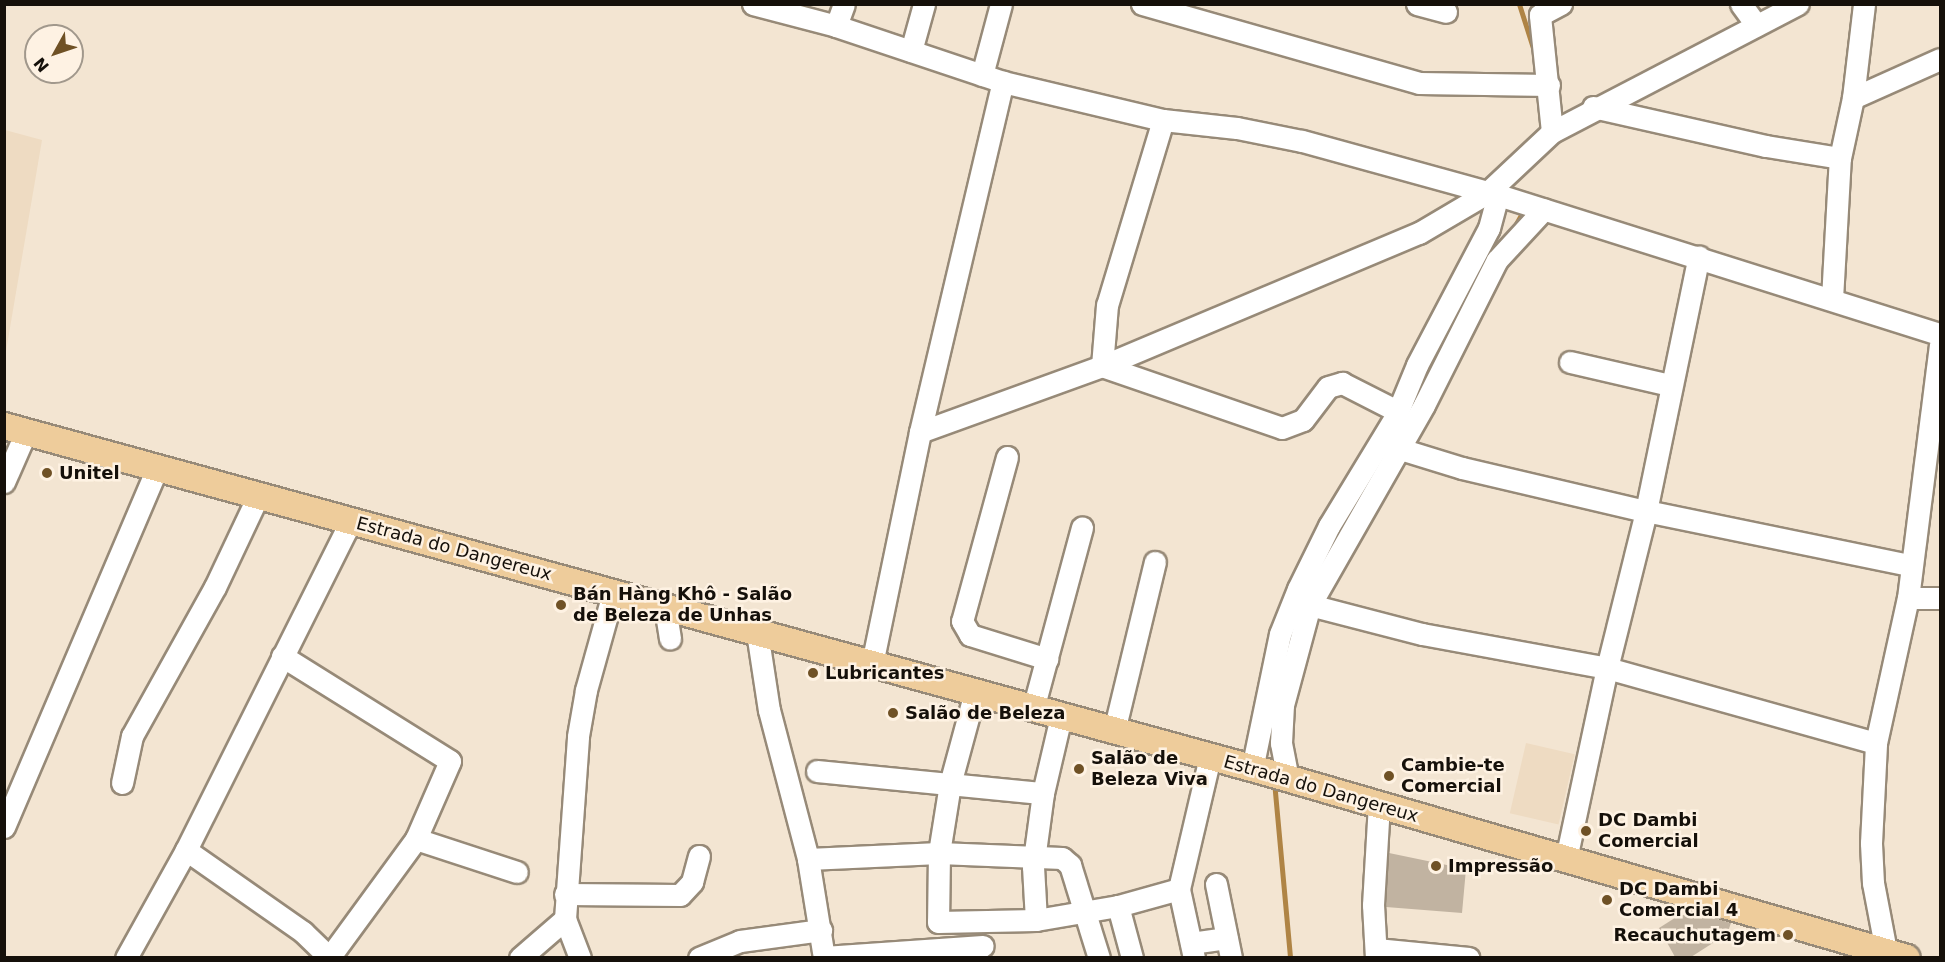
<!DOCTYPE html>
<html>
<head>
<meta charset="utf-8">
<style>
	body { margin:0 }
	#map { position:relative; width:1945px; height:962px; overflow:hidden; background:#f3e5d2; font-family:"DejaVu Sans",sans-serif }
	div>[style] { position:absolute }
	.built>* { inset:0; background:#eedbc2; transform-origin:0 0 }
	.stream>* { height:5px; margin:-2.5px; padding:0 2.5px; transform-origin:2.5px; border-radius:2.5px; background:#af8445 }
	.building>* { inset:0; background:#c1b3a1 }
	.roads { filter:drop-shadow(2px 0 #978a78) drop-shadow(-2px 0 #978a78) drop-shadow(0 2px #978a78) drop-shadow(0 -2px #978a78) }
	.minor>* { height:21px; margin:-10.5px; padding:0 10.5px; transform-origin:10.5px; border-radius:10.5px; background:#fff }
	.major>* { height:26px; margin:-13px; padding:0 13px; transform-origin:13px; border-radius:13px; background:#eecc9b }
	.dots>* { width:16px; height:16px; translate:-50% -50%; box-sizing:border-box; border:3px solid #fef2e3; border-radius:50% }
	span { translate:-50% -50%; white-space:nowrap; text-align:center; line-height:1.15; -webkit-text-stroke:5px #fef2e3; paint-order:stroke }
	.poi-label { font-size:18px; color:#15100a; font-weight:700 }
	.left { translate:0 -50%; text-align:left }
	.right { translate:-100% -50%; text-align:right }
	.street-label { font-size:18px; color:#15100a }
	.frame { position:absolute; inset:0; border:6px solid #15100a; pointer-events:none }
	.north { position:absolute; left:24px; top:24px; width:60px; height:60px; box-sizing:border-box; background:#fef2e3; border:2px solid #a1988c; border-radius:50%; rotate:230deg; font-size:16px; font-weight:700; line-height:24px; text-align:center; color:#15100a }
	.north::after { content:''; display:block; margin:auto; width:21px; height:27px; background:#6f5125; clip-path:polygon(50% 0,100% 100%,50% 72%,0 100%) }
</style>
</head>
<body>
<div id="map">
	<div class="built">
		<div style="clip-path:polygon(5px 130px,42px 140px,5px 357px,4px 130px)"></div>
		<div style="left:1526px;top:743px;width:50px;height:72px;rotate:13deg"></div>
	</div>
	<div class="stream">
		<div style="left:1519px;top:4px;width:49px;rotate:72.3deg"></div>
		<div style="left:1512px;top:231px;width:23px;rotate:-61deg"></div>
		<div style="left:1274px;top:781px;width:178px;rotate:84.8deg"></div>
	</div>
	<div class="building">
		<div style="clip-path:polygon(1389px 853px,1466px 869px,1462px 913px,1386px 907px)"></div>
		<div style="clip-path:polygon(1697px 913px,1731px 923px,1727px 934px,1691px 957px,1675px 957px,1659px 928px,1678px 916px)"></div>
	</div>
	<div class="roads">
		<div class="minor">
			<div style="left:753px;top:4px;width:86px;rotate:14.8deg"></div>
			<div style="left:836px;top:26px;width:176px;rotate:18.5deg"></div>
			<div style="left:1003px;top:82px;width:164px;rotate:13.4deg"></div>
			<div style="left:1163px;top:120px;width:74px;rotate:6.2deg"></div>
			<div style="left:1237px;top:128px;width:66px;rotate:11.3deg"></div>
			<div style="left:1302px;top:141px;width:203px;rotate:15.4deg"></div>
			<div style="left:1498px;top:195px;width:463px;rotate:17.5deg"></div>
			<div style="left:1142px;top:4px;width:288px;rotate:15.9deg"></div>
			<div style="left:1419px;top:83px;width:130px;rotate:0.9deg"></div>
			<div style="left:1417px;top:4px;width:30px;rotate:15deg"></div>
			<div style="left:1741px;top:4px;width:26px;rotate:54deg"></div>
			<div style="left:836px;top:26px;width:23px;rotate:-70deg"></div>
			<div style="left:911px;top:51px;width:49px;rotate:-74.5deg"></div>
			<div style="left:982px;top:75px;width:73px;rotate:-75deg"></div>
			<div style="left:1853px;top:98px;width:95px;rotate:-24.1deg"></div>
			<div style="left:1593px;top:107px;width:177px;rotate:12.7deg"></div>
			<div style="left:1766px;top:146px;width:75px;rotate:9.2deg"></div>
			<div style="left:1163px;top:120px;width:193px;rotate:106.8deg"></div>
			<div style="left:1107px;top:305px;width:61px;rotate:94.7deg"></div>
			<div style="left:1102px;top:366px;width:190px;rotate:19deg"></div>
			<div style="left:1282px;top:428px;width:22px;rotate:-21deg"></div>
			<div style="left:1303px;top:420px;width:41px;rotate:-52.9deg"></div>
			<div style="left:1328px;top:387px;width:15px;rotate:-16deg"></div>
			<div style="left:1342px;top:383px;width:62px;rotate:27deg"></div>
			<div style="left:1552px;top:132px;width:118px;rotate:-95.9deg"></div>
			<div style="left:1540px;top:15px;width:24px;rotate:-28deg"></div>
			<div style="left:1832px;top:299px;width:141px;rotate:-86.8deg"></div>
			<div style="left:1840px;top:158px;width:61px;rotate:-77.8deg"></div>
			<div style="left:1853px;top:98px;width:95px;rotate:-83.3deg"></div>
			<div style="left:1570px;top:362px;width:103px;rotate:13deg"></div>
			<div style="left:920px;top:432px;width:194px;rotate:-19.9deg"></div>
			<div style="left:1102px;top:366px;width:344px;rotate:-22.8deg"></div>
			<div style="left:1419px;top:233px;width:79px;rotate:-30.5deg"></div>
			<div style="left:1487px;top:193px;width:89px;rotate:-43.2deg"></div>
			<div style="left:1552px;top:132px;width:277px;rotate:-27.5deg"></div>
			<div style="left:1397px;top:448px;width:68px;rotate:17.1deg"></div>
			<div style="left:1462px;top:468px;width:189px;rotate:13.2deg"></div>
			<div style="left:1646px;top:511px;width:268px;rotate:11.6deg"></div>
			<div style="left:1007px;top:457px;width:170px;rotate:105.3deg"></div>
			<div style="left:962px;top:621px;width:16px;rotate:60deg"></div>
			<div style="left:970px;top:635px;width:81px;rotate:17.3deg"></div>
			<div style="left:4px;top:482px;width:55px;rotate:-66.3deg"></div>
			<div style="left:1908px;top:598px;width:32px"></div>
			<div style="left:1310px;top:605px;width:116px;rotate:14.5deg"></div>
			<div style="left:1422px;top:634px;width:188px;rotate:10.4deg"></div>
			<div style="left:1607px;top:668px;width:279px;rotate:15.6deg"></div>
			<div style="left:665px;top:607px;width:32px;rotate:81deg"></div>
			<div style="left:757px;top:632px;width:79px;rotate:81.3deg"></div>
			<div style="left:769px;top:710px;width:154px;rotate:75.3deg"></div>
			<div style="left:808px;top:859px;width:100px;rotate:80.8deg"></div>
			<div style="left:282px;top:656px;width:198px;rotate:32deg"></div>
			<div style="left:450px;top:761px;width:85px;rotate:113.6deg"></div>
			<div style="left:416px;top:839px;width:147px;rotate:126.2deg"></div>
			<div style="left:872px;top:664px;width:237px;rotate:-78.3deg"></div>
			<div style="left:920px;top:432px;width:360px;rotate:-76.7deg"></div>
			<div style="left:975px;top:692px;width:95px;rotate:105.2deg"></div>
			<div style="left:950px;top:784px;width:70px;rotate:99.1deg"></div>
			<div style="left:939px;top:853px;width:69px;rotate:90.8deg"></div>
			<div style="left:938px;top:922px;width:98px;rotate:-1.2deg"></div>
			<div style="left:1036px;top:920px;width:83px;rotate:-9.7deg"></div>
			<div style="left:1118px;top:906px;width:63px;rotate:-15.6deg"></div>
			<div style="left:1033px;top:709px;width:188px;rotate:-74.9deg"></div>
			<div style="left:1114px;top:731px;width:174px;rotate:-76.4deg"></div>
			<div style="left:1252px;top:769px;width:138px;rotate:-78.3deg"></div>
			<div style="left:1280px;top:634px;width:48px;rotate:-68.2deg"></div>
			<div style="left:1298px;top:589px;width:70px;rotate:-63.8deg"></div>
			<div style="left:1329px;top:526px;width:129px;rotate:-58.7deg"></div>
			<div style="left:1396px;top:416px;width:55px;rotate:-67.6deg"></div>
			<div style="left:1417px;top:365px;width:155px;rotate:-62.3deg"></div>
			<div style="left:1489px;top:228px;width:34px;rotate:-75deg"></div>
			<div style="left:817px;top:771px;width:227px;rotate:5.6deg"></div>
			<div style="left:1288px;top:779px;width:37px;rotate:-101deg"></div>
			<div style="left:1281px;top:743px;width:38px;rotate:-87deg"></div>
			<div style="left:1283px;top:705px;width:104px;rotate:-74.9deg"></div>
			<div style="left:1310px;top:605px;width:230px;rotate:-60.3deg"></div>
			<div style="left:1424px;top:405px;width:162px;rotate:-63.3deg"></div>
			<div style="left:1497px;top:260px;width:69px;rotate:-47.3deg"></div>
			<div style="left:122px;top:783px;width:48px;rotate:-78deg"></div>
			<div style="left:132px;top:736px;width:171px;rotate:-60.9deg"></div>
			<div style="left:215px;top:587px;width:101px;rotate:-64.7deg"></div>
			<div style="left:4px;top:827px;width:390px;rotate:-66.9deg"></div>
			<div style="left:416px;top:839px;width:106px;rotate:18.1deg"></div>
			<div style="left:186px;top:850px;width:143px;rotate:35deg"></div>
			<div style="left:303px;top:932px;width:37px;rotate:44deg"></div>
			<div style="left:808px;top:859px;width:131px;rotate:-2.6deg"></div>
			<div style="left:939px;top:853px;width:123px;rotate:2.3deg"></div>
			<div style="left:1062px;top:858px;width:11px;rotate:41deg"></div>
			<div style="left:1070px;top:865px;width:97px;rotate:72.7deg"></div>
			<div style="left:1566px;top:859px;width:195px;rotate:-77.9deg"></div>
			<div style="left:1607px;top:668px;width:162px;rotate:-76deg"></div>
			<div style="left:1646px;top:511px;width:260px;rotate:-78.3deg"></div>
			<div style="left:1216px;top:884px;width:76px;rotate:78.5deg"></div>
			<div style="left:565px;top:894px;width:115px;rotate:0.5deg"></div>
			<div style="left:680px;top:895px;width:18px;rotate:-47deg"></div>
			<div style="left:692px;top:882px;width:27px;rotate:-75deg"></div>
			<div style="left:1118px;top:906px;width:54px;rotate:74.9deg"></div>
			<div style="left:1036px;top:920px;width:53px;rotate:-93.2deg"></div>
			<div style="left:1033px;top:867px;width:75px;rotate:-82.3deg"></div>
			<div style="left:1043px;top:793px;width:79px;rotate:-76.8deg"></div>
			<div style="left:1191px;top:943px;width:36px;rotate:-8deg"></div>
			<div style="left:1376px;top:949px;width:93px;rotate:5.5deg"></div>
			<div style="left:824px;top:957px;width:159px;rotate:-4deg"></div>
			<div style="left:126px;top:958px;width:124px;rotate:-60.9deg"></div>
			<div style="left:186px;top:850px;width:368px;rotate:-63.4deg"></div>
			<div style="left:520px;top:958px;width:60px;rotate:-40.9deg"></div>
			<div style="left:580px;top:958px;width:42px;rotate:-111deg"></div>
			<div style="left:565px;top:919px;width:183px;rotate:-85.9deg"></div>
			<div style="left:578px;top:736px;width:47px;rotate:-80.1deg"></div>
			<div style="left:586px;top:690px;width:101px;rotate:-74.4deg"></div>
			<div style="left:699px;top:958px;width:44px;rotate:-22.5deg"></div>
			<div style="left:740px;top:941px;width:82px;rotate:-7.7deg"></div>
			<div style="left:1194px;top:958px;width:71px;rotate:-102.3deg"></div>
			<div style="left:1179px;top:889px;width:136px;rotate:-76.8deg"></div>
			<div style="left:1376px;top:958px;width:53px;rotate:-93.2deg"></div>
			<div style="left:1373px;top:905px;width:100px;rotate:-86.6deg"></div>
			<div style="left:1874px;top:958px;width:14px;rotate:-30deg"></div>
			<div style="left:1886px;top:951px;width:69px;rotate:-100.8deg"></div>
			<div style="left:1873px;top:883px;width:40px;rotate:-92.9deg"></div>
			<div style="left:1871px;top:843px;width:100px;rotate:-87.1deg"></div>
			<div style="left:1876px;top:743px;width:148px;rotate:-77.6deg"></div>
			<div style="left:1908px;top:598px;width:255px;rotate:-82.8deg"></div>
		</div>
		<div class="major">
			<div style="left:4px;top:426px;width:1309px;rotate:15.33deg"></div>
			<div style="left:1266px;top:772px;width:667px;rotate:16.18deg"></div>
		</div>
	</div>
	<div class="dots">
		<div style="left:47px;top:473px;background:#6f5125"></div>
		<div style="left:561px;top:605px;background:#6f5125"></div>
		<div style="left:813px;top:673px;background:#6f5125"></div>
		<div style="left:893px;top:713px;background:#6f5125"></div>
		<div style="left:1079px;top:769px;background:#6f5125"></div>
		<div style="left:1389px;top:776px;background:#6f5125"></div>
		<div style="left:1586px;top:831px;background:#6f5125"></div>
		<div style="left:1436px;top:866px;background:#6f5125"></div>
		<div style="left:1607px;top:900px;background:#6f5125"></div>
		<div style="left:1788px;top:935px;background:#6f5125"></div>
	</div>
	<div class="poi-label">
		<span class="left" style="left:59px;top:473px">Unitel</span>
		<span class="left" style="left:573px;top:605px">Bán Hàng Khô - Salão<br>de Beleza de Unhas</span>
		<span class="left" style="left:825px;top:673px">Lubricantes</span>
		<span class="left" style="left:905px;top:713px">Salão de Beleza</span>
		<span class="left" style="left:1091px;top:769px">Salão de<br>Beleza Viva</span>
		<span class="left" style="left:1401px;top:776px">Cambie-te<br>Comercial</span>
		<span class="left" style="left:1598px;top:831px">DC Dambi<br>Comercial</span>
		<span class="left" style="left:1448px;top:866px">Impressão</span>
		<span class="left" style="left:1619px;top:900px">DC Dambi<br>Comercial 4</span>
		<span class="right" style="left:1776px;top:935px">Recauchutagem</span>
	</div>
	<div class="street-label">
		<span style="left:454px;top:549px;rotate:15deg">Estrada do Dangereux</span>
		<span style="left:1321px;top:789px;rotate:16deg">Estrada do Dangereux</span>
	</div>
	<div class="frame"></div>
	<div class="north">N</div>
</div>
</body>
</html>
